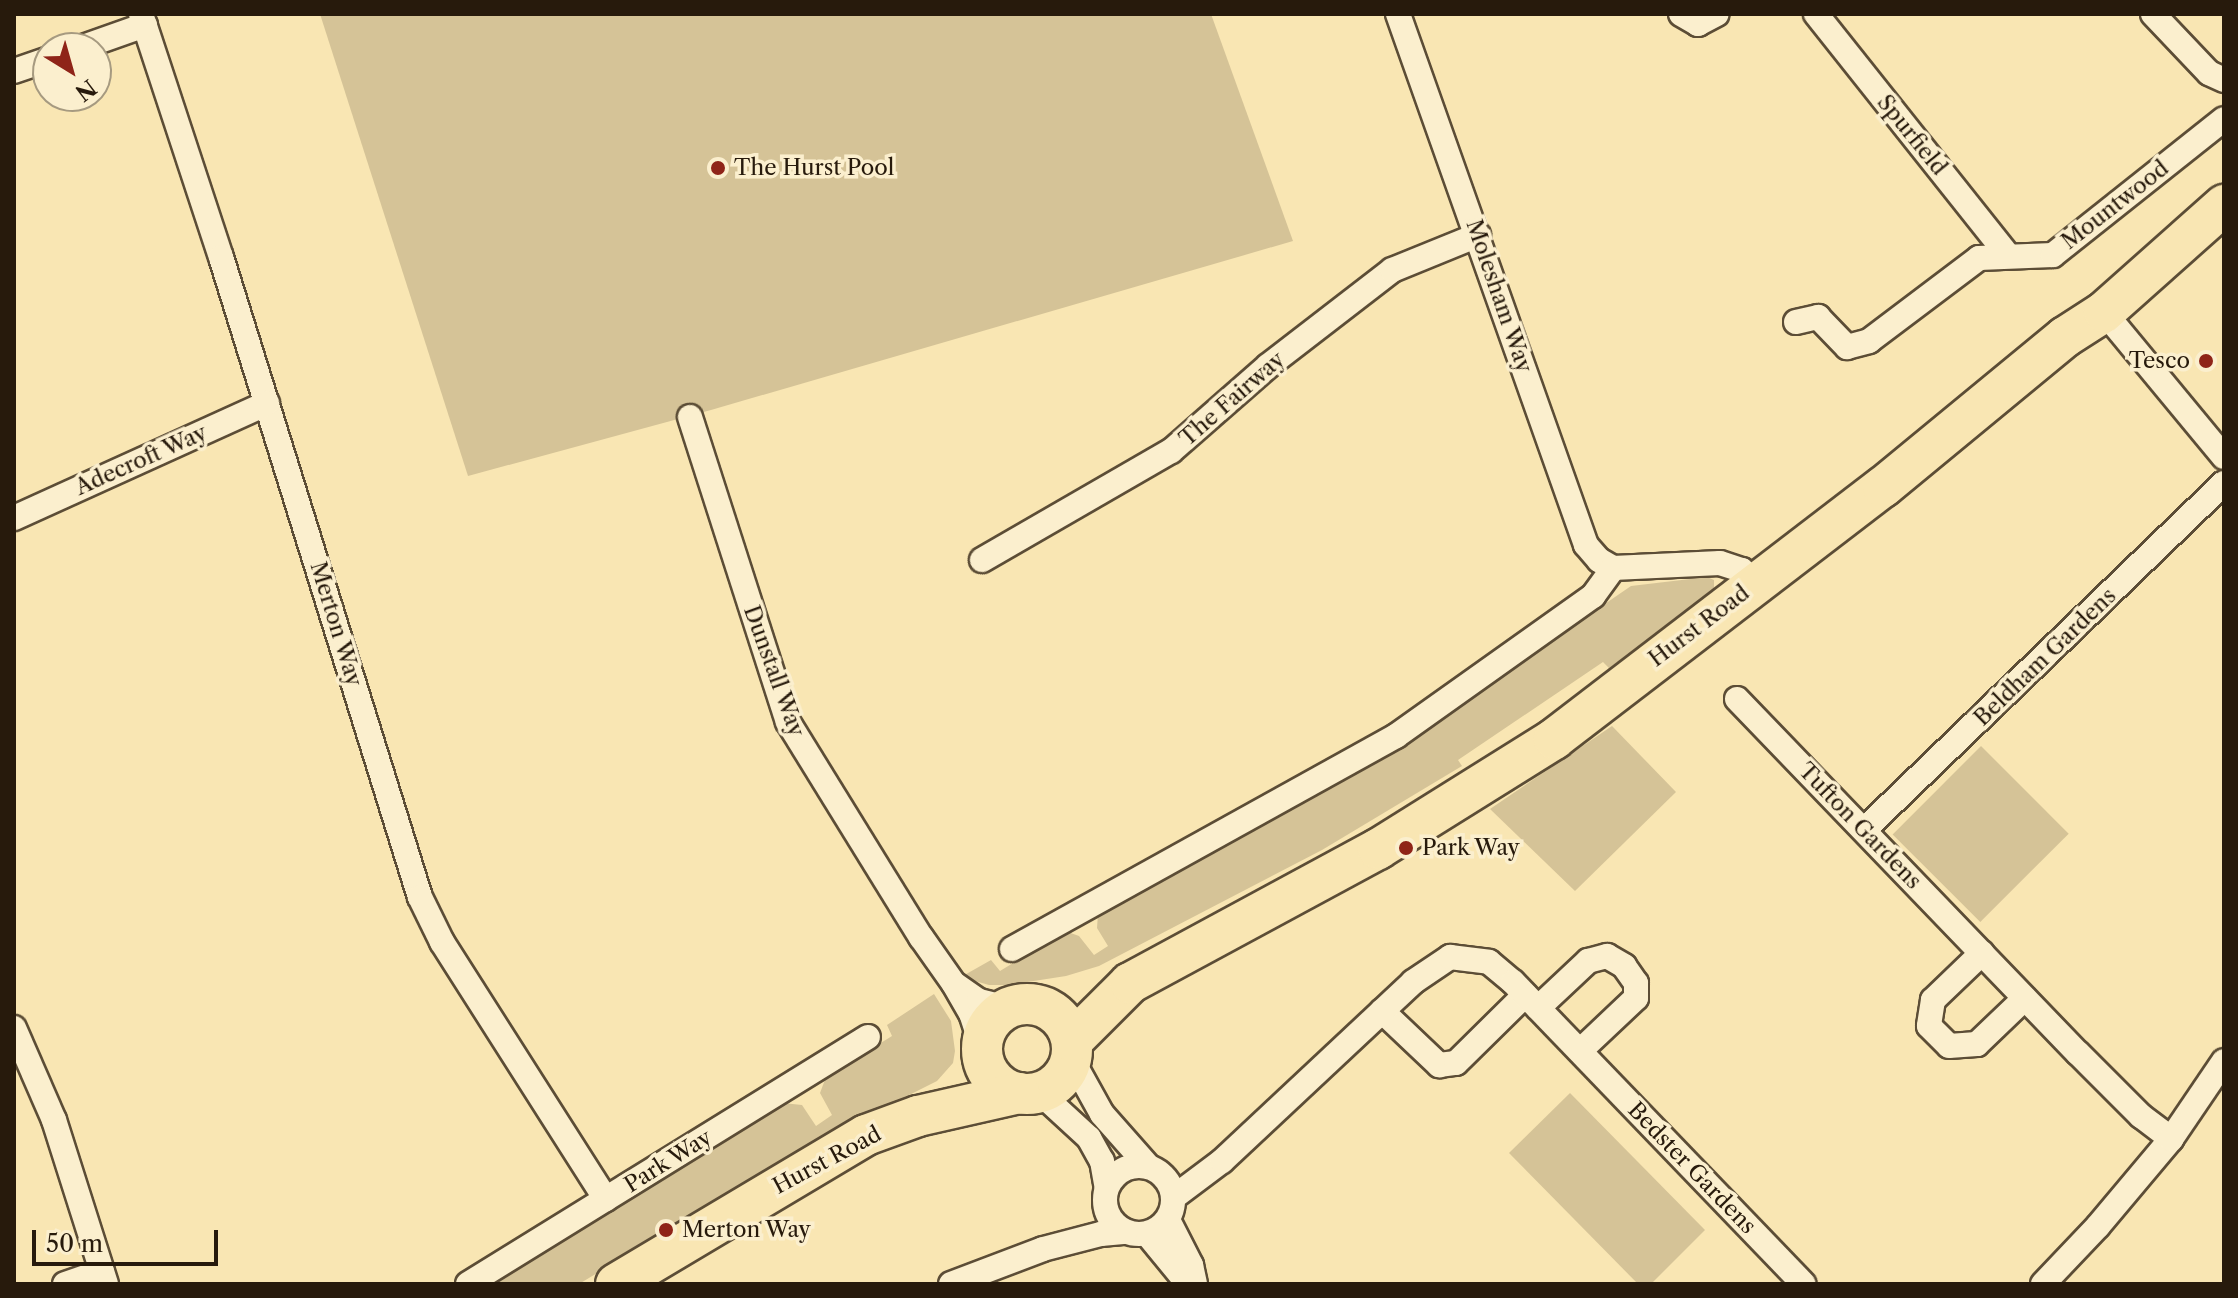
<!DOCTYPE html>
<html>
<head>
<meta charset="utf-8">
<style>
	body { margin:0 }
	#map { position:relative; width:2238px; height:1298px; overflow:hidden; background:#f9e6b3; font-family:"Libre Caslon Text",serif }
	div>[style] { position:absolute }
	.green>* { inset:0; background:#d5c397; transform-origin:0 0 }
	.roads { filter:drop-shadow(2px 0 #5c4d36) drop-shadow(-2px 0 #5c4d36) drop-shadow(0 2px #5c4d36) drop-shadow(0 -2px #5c4d36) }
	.street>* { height:24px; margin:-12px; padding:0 12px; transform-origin:12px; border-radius:12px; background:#fbefce }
	.street>.ring { margin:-12px; padding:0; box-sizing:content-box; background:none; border:24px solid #fbefce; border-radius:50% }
	.primary>* { height:40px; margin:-20px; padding:0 20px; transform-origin:20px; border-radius:20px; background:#f9e6b3 }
	.primary>.ring { margin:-20px; padding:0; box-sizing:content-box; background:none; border:40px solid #f9e6b3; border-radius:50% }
	.dots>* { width:22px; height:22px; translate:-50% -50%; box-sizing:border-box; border:4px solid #fbefce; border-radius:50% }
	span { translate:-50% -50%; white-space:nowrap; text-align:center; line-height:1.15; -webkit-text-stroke:7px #fbefce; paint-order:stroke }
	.street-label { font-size:22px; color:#271a0c }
	.poi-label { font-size:22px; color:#271a0c }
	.left { translate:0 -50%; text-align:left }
	.right { translate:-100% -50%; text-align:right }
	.frame { position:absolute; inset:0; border:16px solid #271a0c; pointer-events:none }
	.north { position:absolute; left:32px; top:32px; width:80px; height:80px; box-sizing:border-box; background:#fbefce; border:2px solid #a69a80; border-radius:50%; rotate:143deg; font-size:22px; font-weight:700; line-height:32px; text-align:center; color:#271a0c }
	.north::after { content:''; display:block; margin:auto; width:28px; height:36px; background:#8f2418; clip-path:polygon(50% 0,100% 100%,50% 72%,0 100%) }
	.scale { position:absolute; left:32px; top:1230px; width:186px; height:36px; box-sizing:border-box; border:4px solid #271a0c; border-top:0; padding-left:10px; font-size:24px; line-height:28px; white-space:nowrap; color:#271a0c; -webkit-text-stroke:6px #fbefce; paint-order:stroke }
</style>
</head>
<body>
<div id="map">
	<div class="green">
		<div style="clip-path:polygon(320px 14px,1211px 14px,1293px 241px,711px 410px,468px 476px)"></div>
		<div style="clip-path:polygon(1707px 577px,1714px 580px,1714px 594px,1609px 668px,1603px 662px,1458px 760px,1462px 766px,1322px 850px,1099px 966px,1066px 976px,1008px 985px,989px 985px,961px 977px,991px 960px,1000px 971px,1065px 931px,1079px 936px,1094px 955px,1108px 946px,1097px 928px,1098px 914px,1103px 908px,1379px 759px,1631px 586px)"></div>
		<div style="clip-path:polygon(1612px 726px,1676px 792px,1575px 891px,1490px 809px)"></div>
		<div style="left:1981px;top:746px;width:124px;height:125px;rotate:45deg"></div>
		<div style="clip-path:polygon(934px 994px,951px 1021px,955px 1051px,953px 1063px,937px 1081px,804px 1148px,579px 1284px,489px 1284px,783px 1103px,802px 1105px,816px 1126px,832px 1115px,820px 1093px,826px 1077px,892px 1036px,887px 1025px)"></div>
		<div style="clip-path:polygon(1570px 1093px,1705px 1230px,1651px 1284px,1638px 1284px,1509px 1153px)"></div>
	</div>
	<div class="roads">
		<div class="street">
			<div style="left:141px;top:14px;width:256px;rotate:71.8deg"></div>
			<div style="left:221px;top:257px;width:670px;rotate:72.73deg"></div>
			<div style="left:420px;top:897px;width:50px;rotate:63.9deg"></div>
			<div style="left:442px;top:942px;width:305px;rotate:57.5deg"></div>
			<div style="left:1398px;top:14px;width:563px;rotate:70.5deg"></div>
			<div style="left:1586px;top:545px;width:20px;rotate:49deg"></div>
			<div style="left:1599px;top:560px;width:16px;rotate:30deg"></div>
			<div style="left:1613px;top:568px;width:107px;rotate:-2.7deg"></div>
			<div style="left:1720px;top:563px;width:23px;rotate:18deg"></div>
			<div style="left:1742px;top:570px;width:19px;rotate:51deg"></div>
			<div style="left:1681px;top:14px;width:20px;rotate:30deg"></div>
			<div style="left:1698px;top:24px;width:21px;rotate:-28deg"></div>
			<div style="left:1816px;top:14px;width:308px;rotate:51.5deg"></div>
			<div style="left:2153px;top:14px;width:81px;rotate:46.5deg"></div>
			<div style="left:2209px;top:73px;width:17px;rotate:25deg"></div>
			<div style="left:80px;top:48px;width:69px;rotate:-19.5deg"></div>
			<div style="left:14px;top:71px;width:36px;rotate:-19deg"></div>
			<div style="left:2104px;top:312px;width:188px;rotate:50.4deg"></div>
			<div style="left:1796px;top:322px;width:23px;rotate:-13deg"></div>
			<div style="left:1818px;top:317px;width:42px;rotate:46deg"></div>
			<div style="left:1847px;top:347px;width:23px;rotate:-15deg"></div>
			<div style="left:1869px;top:341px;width:138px;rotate:-37deg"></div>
			<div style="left:1979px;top:258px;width:74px;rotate:-2.3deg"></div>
			<div style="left:2053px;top:255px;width:218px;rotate:-38.5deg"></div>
			<div style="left:690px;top:417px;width:320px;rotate:72.2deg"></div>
			<div style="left:788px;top:722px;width:253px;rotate:58.3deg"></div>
			<div style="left:921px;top:937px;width:57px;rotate:54.9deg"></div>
			<div style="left:954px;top:984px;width:34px;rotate:60deg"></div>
			<div style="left:971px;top:1013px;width:35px;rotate:72deg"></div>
			<div style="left:14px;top:518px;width:278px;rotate:-24.4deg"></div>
			<div style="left:982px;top:560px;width:218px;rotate:-30deg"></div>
			<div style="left:1171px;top:451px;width:129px;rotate:-41.2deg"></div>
			<div style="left:1268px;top:366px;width:157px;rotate:-37.7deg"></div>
			<div style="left:1392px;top:270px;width:93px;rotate:-22.1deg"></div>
			<div style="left:1737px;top:699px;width:492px;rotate:46.1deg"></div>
			<div style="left:2078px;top:1053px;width:89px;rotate:45deg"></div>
			<div style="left:2141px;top:1116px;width:38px;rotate:37deg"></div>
			<div style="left:1864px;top:830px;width:500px;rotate:-43.95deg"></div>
			<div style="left:1012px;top:949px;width:439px;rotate:-29deg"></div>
			<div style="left:1396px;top:736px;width:242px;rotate:-35.4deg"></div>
			<div style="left:1593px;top:596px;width:34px;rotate:-54deg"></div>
			<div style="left:1982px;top:953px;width:68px;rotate:136.2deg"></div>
			<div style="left:1933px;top:1000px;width:26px;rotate:99deg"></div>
			<div style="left:1929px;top:1026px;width:28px;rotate:45deg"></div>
			<div style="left:1949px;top:1046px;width:28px;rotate:-4deg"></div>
			<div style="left:1977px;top:1044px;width:66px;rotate:-43.8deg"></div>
			<div style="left:956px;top:985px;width:28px;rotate:35deg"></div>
			<div style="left:979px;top:1001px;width:29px;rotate:14deg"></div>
			<div style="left:1538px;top:1008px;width:69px;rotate:-43.2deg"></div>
			<div style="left:1588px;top:961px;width:20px;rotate:-15deg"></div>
			<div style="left:1607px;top:956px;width:20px;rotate:30deg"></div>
			<div style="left:1624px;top:966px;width:21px;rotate:55deg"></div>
			<div style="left:1636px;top:983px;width:15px;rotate:90deg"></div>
			<div style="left:1636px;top:998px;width:77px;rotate:136.6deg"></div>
			<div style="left:1382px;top:1011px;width:79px;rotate:43.5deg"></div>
			<div style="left:1439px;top:1065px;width:17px;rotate:-7deg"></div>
			<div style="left:1456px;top:1063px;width:97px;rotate:-44.6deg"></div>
			<div style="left:14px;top:1028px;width:100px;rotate:66.5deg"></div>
			<div style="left:54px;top:1120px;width:172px;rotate:72.4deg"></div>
			<div style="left:1071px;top:1058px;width:64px;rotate:61deg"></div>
			<div style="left:1102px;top:1114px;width:69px;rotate:48.5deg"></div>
			<div style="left:1039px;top:1092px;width:68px;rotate:42.6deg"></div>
			<div style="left:1089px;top:1138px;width:26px;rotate:61deg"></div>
			<div style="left:1102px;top:1161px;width:27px;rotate:80deg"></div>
			<div class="ring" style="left:1105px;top:1166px;width:44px;height:44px"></div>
			<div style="left:1174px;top:1197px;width:60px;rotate:-36.9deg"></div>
			<div style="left:1222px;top:1161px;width:262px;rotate:-43.1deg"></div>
			<div style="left:1413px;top:982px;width:45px;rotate:-34deg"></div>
			<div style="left:1450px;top:957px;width:39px;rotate:7deg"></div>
			<div style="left:1489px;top:962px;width:31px;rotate:40deg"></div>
			<div style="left:1513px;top:982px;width:419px;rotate:46.1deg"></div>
			<div style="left:1168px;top:1220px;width:51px;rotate:62.9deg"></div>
			<div style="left:1191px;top:1265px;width:19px;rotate:78deg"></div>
			<div style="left:1147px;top:1234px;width:65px;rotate:50.6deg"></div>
			<div style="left:65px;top:1284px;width:39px;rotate:-19deg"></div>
			<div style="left:468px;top:1284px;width:470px;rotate:-31.7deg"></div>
			<div style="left:951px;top:1284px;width:98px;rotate:-20.8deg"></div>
			<div style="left:1043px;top:1249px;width:60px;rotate:-14.5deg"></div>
			<div style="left:1101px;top:1234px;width:25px;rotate:-5deg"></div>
			<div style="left:2043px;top:1284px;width:80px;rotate:-46.5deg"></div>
			<div style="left:2098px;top:1226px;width:114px;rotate:-50deg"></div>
			<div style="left:2171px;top:1139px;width:94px;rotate:-55.8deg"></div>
		</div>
		<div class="primary">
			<div class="ring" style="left:982px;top:1004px;width:50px;height:50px"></div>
			<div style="left:1072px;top:1041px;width:82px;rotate:-45deg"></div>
			<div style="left:1130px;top:983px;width:282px;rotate:-28.4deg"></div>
			<div style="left:1378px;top:849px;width:208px;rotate:-32deg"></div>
			<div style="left:1554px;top:739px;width:414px;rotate:-37.5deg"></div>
			<div style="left:1883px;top:487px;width:236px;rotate:-39.5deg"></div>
			<div style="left:2065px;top:337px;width:46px;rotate:-32.7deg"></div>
			<div style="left:2104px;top:312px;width:161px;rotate:-41.7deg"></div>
			<div style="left:616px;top:1284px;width:291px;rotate:-30.8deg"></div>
			<div style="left:866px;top:1135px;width:55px;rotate:-20.1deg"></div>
			<div style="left:918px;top:1116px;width:104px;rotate:-12.8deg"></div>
		</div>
	</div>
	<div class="dots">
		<div style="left:718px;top:168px;background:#8f2418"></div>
		<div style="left:2206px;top:361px;background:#8f2418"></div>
		<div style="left:1406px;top:848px;background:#8f2418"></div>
		<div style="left:666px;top:1230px;background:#8f2418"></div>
	</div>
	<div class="street-label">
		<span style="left:1912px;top:135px;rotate:51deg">Spurfield</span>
		<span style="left:2115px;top:205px;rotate:-38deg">Mountwood</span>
		<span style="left:1499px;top:296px;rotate:71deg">Molesham Way</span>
		<span style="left:1232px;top:399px;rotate:-41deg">The Fairway</span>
		<span style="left:141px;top:460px;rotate:-24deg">Adecroft Way</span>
		<span style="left:336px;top:624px;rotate:73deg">Merton Way</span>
		<span style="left:1699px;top:626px;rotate:-37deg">Hurst Road</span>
		<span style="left:2045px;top:657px;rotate:-44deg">Beldham Gardens</span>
		<span style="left:774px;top:671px;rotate:70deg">Dunstall Way</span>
		<span style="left:1860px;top:826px;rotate:46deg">Tufton Gardens</span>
		<span style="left:827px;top:1160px;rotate:-28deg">Hurst Road</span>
		<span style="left:668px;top:1161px;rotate:-32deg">Park Way</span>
		<span style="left:1692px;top:1168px;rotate:46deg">Bedster Gardens</span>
	</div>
	<div class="poi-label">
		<span class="left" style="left:734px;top:168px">The Hurst Pool</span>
		<span class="right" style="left:2190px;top:361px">Tesco</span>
		<span class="left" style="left:1422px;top:848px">Park Way</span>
		<span class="left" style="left:682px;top:1230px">Merton Way</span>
	</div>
	<div class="frame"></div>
	<div class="north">N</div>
	<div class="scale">50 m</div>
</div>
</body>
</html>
